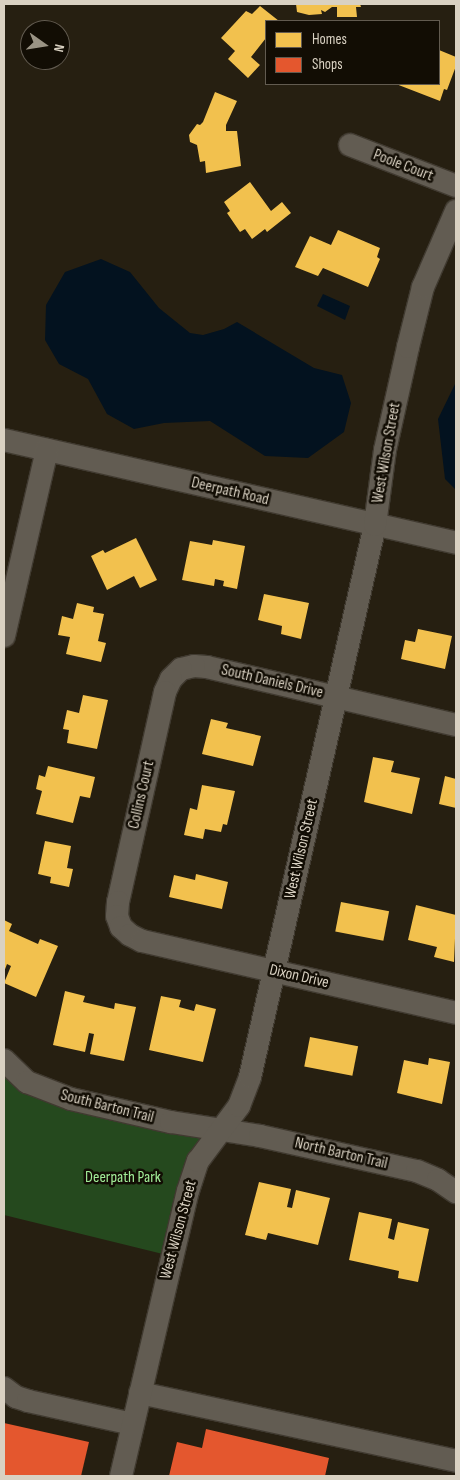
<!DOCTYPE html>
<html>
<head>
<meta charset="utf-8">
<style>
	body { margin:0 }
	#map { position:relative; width:460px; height:1480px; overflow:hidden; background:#261f11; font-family:"Sofia Sans Condensed",sans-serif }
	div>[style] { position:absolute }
	.green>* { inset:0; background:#25491e }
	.water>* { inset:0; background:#03121f }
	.homes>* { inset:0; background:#f2c14e; transform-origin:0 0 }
	.shops>* { inset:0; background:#e4572e }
	.roads { filter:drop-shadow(1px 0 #403a30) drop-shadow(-1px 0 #403a30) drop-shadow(0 1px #403a30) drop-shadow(0 -1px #403a30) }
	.minor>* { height:22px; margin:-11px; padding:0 11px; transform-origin:11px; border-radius:11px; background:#625c52 }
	span { translate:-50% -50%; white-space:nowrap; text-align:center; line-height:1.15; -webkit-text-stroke:5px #120d04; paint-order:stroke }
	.street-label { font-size:16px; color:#d9d1c2 }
	.park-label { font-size:16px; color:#a2ed98 }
	.frame { position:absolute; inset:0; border:5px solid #d9d1c2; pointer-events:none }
	.legend { position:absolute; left:265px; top:20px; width:175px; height:65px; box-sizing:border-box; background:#120d04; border:1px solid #625b50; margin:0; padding:6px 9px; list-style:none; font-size:15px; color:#d9d1c2 }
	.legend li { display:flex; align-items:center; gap:10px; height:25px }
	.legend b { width:25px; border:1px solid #625b50 }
	.north { position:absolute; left:20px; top:20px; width:50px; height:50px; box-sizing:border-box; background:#120d04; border:1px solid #625b50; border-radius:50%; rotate:103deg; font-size:14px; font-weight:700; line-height:20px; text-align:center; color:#d9d1c2 }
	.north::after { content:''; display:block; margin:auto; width:18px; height:22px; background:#9a9384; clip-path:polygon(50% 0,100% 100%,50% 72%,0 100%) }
</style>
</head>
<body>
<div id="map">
	<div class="green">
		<div style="clip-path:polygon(4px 1060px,27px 1082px,221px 1130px,171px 1256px,4px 1215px)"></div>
	</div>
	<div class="water">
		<div style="clip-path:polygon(101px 259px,130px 272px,159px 308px,190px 333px,203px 335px,224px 329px,237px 322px,314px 368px,342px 375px,351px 403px,344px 432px,308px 458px,265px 456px,210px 421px,164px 423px,134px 429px,107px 414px,88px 379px,59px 364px,45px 340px,46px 305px,65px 272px)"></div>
		<div style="clip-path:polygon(323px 294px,350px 306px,345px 320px,317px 306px)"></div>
		<div style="clip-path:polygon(456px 382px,456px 490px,445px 479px,438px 419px)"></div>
	</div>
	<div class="homes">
		<div style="clip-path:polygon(296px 4px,360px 4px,361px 7px,356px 7px,357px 17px,337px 17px,337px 7px,332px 7px,325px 12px,321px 10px,322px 14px,309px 15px,297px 12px)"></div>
		<div style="clip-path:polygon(260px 6px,279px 21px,266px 21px,266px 38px,251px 57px,260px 65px,248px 78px,228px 59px,235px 51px,221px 38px,246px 11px,252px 14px)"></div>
		<div style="clip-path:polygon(439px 50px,456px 57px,456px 66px,447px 90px,444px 89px,440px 101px,396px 84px,439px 84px)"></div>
		<div style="clip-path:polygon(215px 92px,237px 101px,226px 125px,226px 131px,237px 131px,241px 166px,206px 173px,205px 161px,200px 162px,197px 145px,190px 142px,189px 135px,197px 124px,200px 125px,203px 122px)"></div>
		<div style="clip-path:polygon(250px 182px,271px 211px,282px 202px,291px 213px,267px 232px,265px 229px,252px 239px,245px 229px,240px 232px,227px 213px,230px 211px,224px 202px)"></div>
		<div style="clip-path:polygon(338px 230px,380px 248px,377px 257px,380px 259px,368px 287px,323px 268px,318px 276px,295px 267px,310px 236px,331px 245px)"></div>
		<div style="clip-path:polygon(136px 538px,157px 580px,140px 588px,134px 576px,107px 590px,91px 556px,103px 550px,105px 553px)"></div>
		<div style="clip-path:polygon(213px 540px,245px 546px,237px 589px,223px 586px,224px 581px,215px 579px,214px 586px,182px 580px,190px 541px,212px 545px)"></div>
		<div style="clip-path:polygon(264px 594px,309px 603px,301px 639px,281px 634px,282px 626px,258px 620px)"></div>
		<div style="clip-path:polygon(77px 603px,94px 607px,93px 612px,104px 614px,98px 641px,106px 643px,101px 662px,66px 654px,70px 637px,58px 635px,62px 616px,73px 619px)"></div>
		<div style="clip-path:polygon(418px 629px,452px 636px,445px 669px,401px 659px,405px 640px,415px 642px)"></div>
		<div style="clip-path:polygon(83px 695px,108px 700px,97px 749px,67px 743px,69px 730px,63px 729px,67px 710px,79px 713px)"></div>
		<div style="clip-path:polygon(211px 719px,228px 723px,226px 728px,261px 736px,253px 766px,202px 754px)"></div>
		<div style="clip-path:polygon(373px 757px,394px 761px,391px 772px,420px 778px,412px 814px,364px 802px)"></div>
		<div style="clip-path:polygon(48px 766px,95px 777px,90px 798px,80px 796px,73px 823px,36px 814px,42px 791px,36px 789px,39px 775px,45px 777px)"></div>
		<div style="clip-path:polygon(445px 776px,456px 779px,456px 808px,439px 804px)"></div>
		<div style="clip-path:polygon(202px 785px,235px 791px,227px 825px,223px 824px,221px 832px,205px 829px,203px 839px,184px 835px,190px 808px,197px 810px)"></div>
		<div style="clip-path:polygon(45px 841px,71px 846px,67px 868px,73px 869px,69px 887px,50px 883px,51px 877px,38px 874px)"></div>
		<div style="clip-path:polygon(196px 874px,228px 882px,222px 909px,169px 897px,174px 875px,195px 880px)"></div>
		<div style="left:341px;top:902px;width:49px;height:30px;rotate:11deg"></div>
		<div style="clip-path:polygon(416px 905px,456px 915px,454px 962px,434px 957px,437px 947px,408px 940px)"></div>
		<div style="clip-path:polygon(4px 920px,12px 924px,9px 931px,38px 944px,40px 939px,58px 946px,36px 997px,4px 983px,11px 966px,7px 964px,4px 972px)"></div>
		<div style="clip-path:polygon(65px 991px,85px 996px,83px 1002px,114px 1009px,115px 1003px,136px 1007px,124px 1061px,90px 1054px,94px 1034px,89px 1033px,85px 1052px,53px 1045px)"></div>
		<div style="clip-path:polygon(161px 996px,181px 1000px,179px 1007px,194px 1011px,196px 1004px,216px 1009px,203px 1062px,149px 1050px)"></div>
		<div style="left:310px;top:1037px;width:49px;height:30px;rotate:11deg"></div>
		<div style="clip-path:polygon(429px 1058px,450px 1062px,442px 1104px,397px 1093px,404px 1060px,428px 1065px)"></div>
		<div style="clip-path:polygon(259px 1182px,291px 1189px,287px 1207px,292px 1208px,296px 1190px,330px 1198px,318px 1245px,268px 1233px,266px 1240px,245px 1235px)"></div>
		<div style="clip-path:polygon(359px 1212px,392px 1219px,388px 1238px,394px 1240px,398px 1222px,429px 1229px,418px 1282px,398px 1278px,399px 1271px,349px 1260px)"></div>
	</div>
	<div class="shops">
		<div style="clip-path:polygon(4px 1423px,89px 1442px,81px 1476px,4px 1476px)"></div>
		<div style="clip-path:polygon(206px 1429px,329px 1458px,325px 1476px,169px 1476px,177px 1442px,202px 1448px)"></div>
	</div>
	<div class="roads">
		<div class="minor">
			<div style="left:350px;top:145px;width:114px;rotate:21.1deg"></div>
			<div style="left:4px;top:440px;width:464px;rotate:12.8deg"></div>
			<div style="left:4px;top:636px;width:191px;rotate:-77deg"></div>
			<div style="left:456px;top:725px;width:256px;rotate:-166.9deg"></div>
			<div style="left:207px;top:667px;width:13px;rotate:-176deg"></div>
			<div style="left:194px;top:666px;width:13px;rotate:167deg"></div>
			<div style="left:181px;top:669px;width:14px;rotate:135deg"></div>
			<div style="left:171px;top:679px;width:14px;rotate:115deg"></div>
			<div style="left:165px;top:692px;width:215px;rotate:102.6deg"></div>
			<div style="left:118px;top:902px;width:14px;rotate:94deg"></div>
			<div style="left:117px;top:916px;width:12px;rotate:70deg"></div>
			<div style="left:121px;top:927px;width:12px;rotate:42deg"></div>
			<div style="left:130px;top:935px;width:13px;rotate:27deg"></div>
			<div style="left:142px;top:941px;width:322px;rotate:12.9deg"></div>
			<div style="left:4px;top:1060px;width:32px;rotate:44deg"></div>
			<div style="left:27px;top:1082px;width:47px;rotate:21.1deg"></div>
			<div style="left:71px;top:1099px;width:103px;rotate:13deg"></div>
			<div style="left:171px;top:1122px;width:90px;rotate:8.9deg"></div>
			<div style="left:260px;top:1136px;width:161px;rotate:12.6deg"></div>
			<div style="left:417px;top:1171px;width:23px;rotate:23deg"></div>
			<div style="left:438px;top:1180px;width:22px;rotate:34deg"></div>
			<div style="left:4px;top:1388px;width:15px;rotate:37deg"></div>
			<div style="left:16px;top:1397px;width:13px;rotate:18deg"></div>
			<div style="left:28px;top:1401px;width:107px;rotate:12.4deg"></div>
			<div style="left:140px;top:1393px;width:323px;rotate:12.1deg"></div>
			<div style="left:121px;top:1476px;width:293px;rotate:-76.8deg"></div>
			<div style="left:188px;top:1191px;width:32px;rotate:-72deg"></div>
			<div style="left:198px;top:1161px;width:69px;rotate:-53.3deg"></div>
			<div style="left:239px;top:1106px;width:31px;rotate:-69deg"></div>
			<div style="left:250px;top:1077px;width:566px;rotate:-77.24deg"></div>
			<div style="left:375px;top:525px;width:76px;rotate:-82.4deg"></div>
			<div style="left:385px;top:450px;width:106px;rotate:-77.4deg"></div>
			<div style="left:408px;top:347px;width:62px;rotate:-76deg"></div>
			<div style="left:423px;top:287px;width:83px;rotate:-66.5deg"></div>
		</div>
	</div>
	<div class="street-label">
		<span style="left:403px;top:166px;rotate:21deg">Poole Court</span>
		<span style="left:387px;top:453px;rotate:-80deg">West Wilson Street</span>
		<span style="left:230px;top:492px;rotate:13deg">Deerpath Road</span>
		<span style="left:272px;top:682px;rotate:13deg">South Daniels Drive</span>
		<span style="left:142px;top:795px;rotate:-77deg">Collins Court</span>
		<span style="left:302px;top:849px;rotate:-77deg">West Wilson Street</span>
		<span style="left:299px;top:977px;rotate:13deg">Dixon Drive</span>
		<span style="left:107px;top:1107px;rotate:14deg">South Barton Trail</span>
		<span style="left:341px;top:1154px;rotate:13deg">North Barton Trail</span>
		<span style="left:179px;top:1230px;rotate:-75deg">West Wilson Street</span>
	</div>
	<div class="park-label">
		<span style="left:123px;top:1178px">Deerpath Park</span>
	</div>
	<div class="frame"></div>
	<ul class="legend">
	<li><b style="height:14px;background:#f2c14e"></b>Homes</li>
	<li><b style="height:14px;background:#e4572e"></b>Shops</li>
	</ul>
	<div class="north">N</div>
</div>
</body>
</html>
